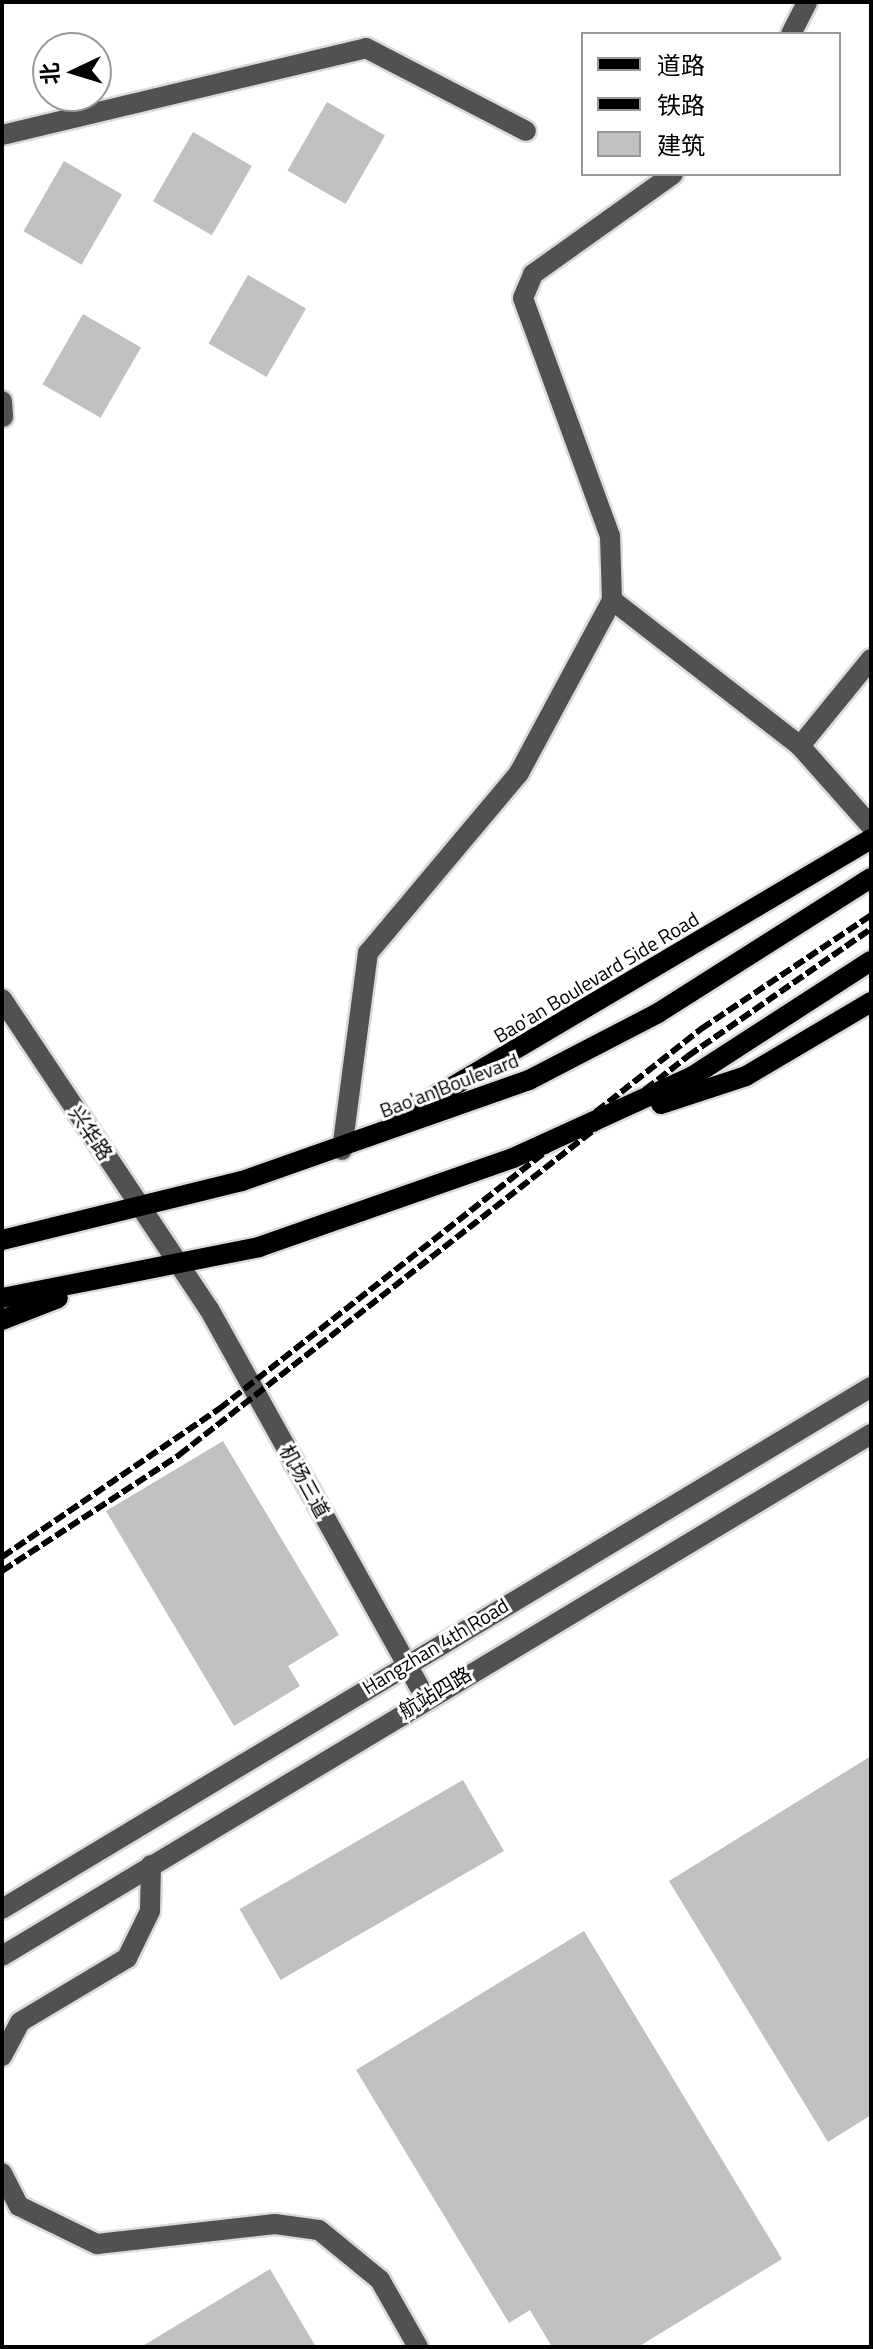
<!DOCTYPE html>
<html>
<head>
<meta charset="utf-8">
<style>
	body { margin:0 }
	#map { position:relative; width:873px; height:2349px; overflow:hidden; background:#fff; font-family:"Titillium Web","Noto Sans SC",sans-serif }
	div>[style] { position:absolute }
	.building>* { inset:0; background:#c0c0c0; transform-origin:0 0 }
	.roads { filter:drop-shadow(2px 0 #dbdbdb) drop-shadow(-2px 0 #dbdbdb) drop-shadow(0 2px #dbdbdb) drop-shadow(0 -2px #dbdbdb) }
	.minor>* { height:20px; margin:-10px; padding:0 10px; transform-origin:10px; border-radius:10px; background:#515151 }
	.major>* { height:20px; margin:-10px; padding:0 10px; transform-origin:10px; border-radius:10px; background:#000 }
	.rail>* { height:6px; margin-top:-3px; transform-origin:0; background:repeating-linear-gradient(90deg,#000 0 12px,transparent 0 16px) }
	span { translate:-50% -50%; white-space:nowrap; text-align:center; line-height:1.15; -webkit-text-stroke:6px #fff; paint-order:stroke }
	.street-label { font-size:20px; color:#000 }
	.frame { position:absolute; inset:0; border:4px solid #000; pointer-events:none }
	.legend { position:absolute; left:581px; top:32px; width:260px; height:144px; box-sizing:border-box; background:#fff; border:2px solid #999; margin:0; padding:10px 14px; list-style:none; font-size:24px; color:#000 }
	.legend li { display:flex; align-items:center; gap:16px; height:40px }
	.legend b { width:40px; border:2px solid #999 }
	.north { position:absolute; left:32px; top:32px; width:80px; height:80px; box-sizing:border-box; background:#fff; border:2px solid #999; border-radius:50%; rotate:266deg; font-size:22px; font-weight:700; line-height:32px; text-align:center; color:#000 }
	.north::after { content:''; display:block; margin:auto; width:28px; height:36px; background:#000; clip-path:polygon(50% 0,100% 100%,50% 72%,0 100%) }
</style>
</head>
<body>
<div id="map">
	<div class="building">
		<div style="left:327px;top:102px;width:67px;height:79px;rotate:30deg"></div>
		<div style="left:193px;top:132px;width:68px;height:80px;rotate:30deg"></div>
		<div style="left:64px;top:161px;width:67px;height:81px;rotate:30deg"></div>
		<div style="left:248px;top:275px;width:67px;height:79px;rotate:30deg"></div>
		<div style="left:83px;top:314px;width:67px;height:81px;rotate:30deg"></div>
		<div style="clip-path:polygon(223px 1441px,339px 1635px,288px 1666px,300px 1686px,234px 1726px,106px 1511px)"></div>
		<div style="clip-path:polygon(871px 1756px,871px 2115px,828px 2142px,669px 1881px)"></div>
		<div style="left:463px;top:1780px;width:82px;height:258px;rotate:60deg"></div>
		<div style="clip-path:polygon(584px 1931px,782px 2259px,638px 2347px,552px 2347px,530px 2310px,509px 2323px,356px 2070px)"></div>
		<div style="clip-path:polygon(270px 2269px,316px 2347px,141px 2347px)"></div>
	</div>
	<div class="roads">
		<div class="minor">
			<div style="left:791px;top:34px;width:36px;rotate:-63deg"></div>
			<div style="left:2px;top:135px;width:374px;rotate:-13.4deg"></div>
			<div style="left:366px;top:48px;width:180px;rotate:27.4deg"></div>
			<div style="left:2px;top:401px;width:16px;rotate:86deg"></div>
			<div style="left:612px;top:600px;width:238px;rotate:37.8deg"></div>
			<div style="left:800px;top:746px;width:107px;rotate:48.4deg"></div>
			<div style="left:800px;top:746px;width:112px;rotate:-50.8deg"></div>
			<div style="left:2px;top:999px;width:373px;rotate:56.3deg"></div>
			<div style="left:209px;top:1309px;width:444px;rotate:60.9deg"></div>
			<div style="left:342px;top:1150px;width:199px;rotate:-82.5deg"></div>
			<div style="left:368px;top:953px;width:235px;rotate:-50deg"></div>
			<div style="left:519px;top:773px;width:196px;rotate:-61.7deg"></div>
			<div style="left:612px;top:600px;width:64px;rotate:-91.8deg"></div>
			<div style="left:610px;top:536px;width:253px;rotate:-110.1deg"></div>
			<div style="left:523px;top:298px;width:26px;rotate:-67deg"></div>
			<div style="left:533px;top:274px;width:172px;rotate:-35.5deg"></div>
			<div style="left:2px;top:1909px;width:1014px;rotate:-30.99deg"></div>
			<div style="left:2px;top:1956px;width:1014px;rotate:-30.99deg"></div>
			<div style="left:2px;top:2056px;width:38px;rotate:-62deg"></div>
			<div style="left:20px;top:2022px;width:125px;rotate:-30.9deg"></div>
			<div style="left:127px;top:1958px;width:52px;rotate:-63.9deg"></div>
			<div style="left:150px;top:1911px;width:46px;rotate:-88.8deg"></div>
			<div style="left:2px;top:2173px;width:37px;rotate:63deg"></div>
			<div style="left:19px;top:2206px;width:87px;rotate:26deg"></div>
			<div style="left:97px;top:2244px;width:179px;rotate:-6.4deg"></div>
			<div style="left:275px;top:2224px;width:44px;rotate:7.8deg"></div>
			<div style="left:319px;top:2230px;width:79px;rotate:39.3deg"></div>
			<div style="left:380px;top:2280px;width:77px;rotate:60.4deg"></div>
		</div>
		<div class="major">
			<div style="left:661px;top:1104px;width:89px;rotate:-18.2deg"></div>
			<div style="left:746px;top:1076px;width:145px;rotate:-30.6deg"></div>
			<div style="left:396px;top:1120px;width:552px;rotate:-30.61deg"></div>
			<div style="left:2px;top:1240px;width:247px;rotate:-13.8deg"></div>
			<div style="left:242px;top:1181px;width:304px;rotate:-19.4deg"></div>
			<div style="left:529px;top:1080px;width:145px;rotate:-27.4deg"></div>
			<div style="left:658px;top:1013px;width:252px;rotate:-32.4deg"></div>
			<div style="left:2px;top:1298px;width:262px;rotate:-11.2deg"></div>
			<div style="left:259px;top:1247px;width:269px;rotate:-19.3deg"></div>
			<div style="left:513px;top:1158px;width:198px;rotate:-24.5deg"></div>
			<div style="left:693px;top:1076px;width:212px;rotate:-32.9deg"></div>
			<div style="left:2px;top:1320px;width:60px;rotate:-21.4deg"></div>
		</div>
	</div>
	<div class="rail">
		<div style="left:2px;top:1557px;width:263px;rotate:-34.3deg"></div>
		<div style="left:219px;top:1409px;width:614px;rotate:-38.25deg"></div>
		<div style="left:701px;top:1029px;width:205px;rotate:-33.8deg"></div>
		<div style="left:2px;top:1571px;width:212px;rotate:-33.2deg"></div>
		<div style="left:179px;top:1455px;width:647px;rotate:-38.09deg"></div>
		<div style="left:688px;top:1056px;width:223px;rotate:-34.8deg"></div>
	</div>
	<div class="street-label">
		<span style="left:596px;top:977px;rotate:-31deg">Bao'an Boulevard Side Road</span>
		<span style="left:449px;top:1085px;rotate:-21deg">Bao'an Boulevard</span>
		<span style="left:91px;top:1133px;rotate:56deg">兴华路</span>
		<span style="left:305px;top:1481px;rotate:61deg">机场三道</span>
		<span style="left:435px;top:1646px;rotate:-31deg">Hangzhan 4th Road</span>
		<span style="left:435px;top:1692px;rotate:-31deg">航站四路</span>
	</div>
	<div class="frame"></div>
	<ul class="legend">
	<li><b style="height:10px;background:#000"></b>道路</li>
	<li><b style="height:10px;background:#000"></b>铁路</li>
	<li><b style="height:22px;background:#c0c0c0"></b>建筑</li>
	</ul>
	<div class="north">北</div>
</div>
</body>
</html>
